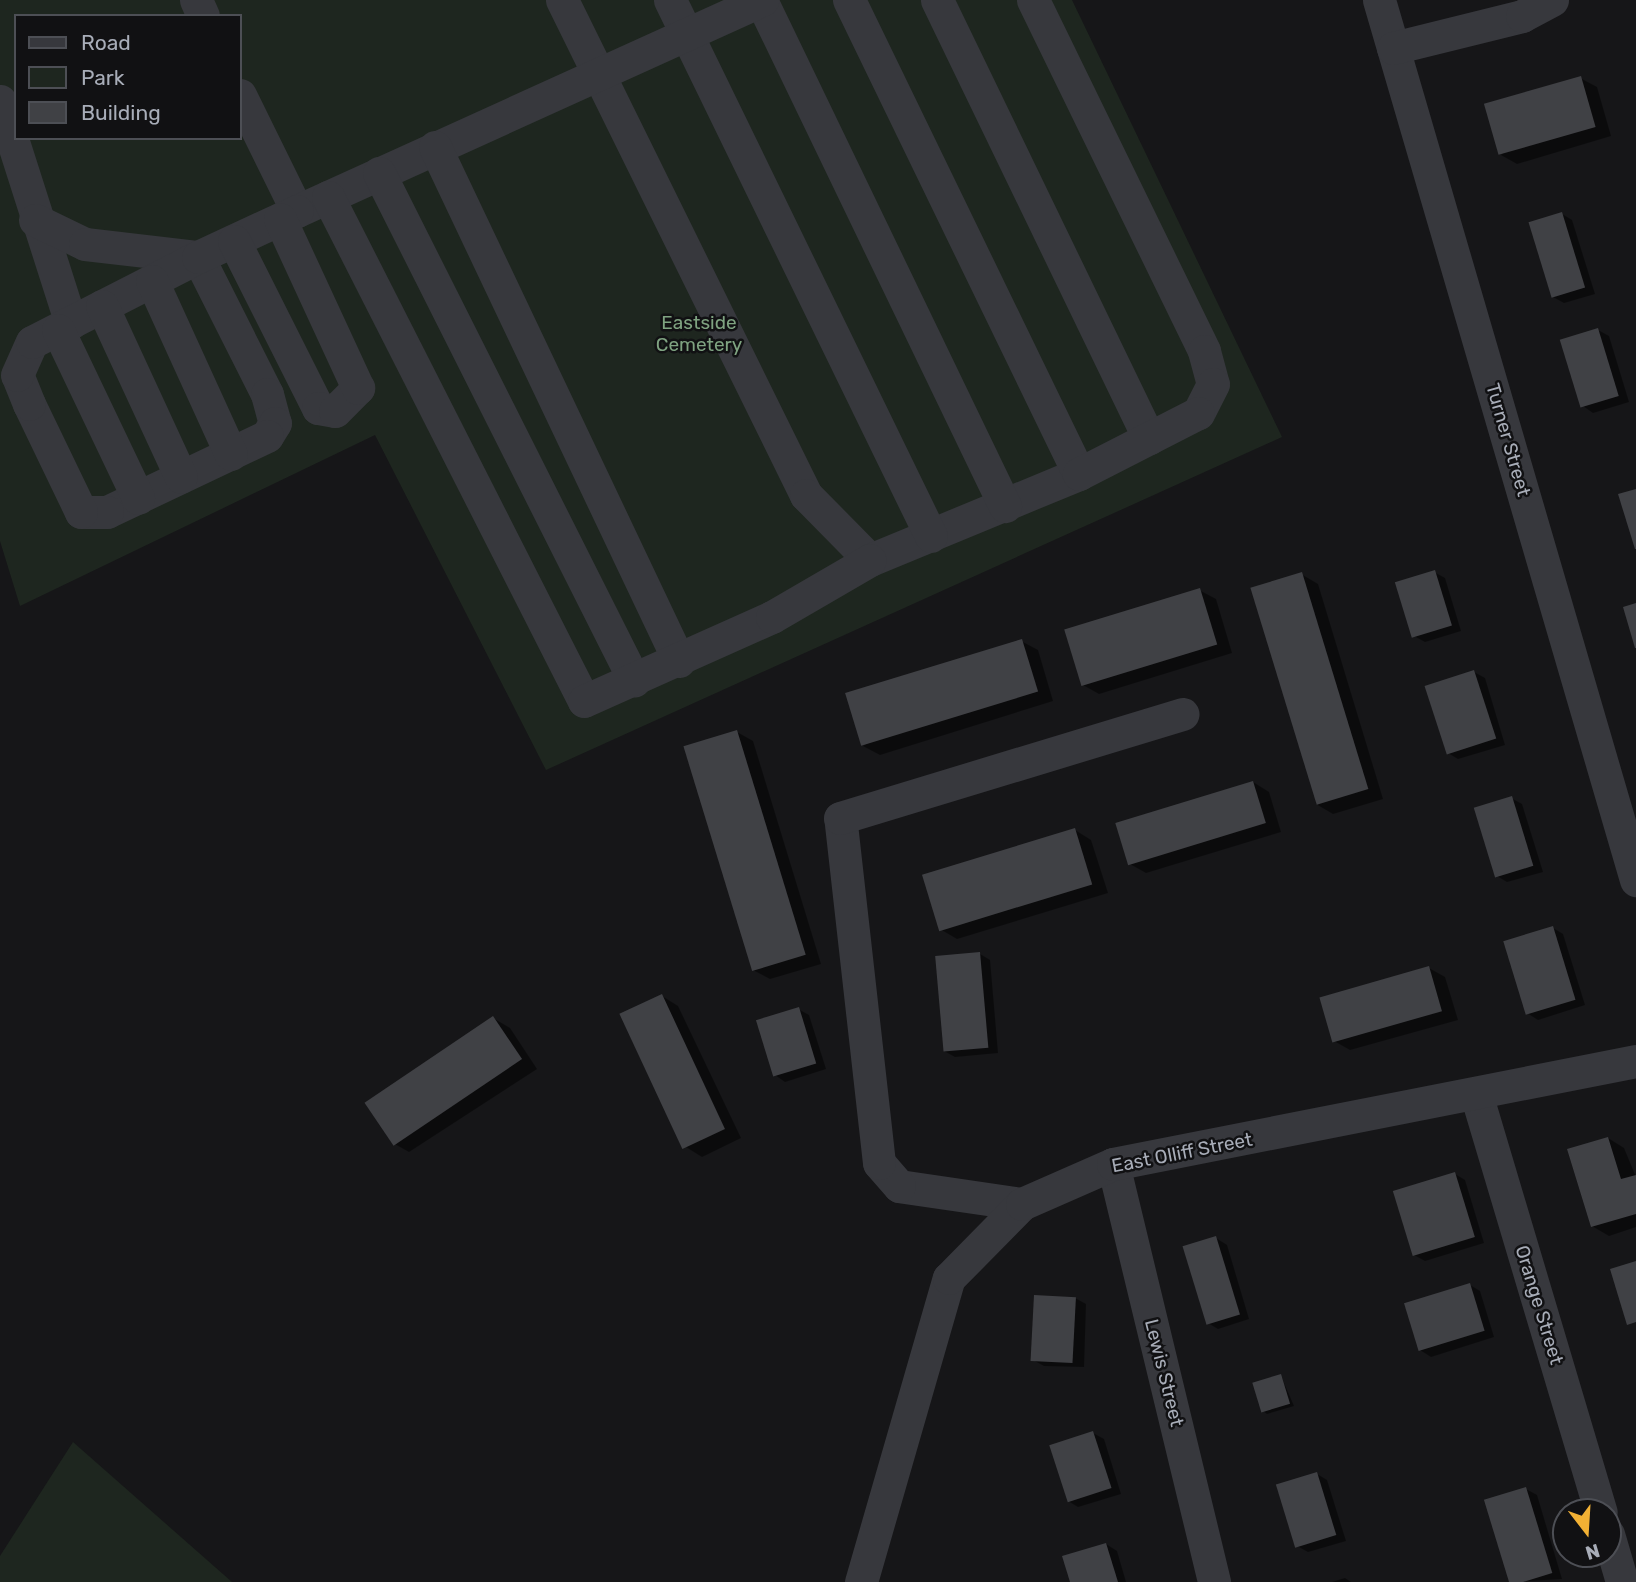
<!DOCTYPE html>
<html>
<head>
<meta charset="utf-8">
<style>
	body { margin:0 }
	#map { position:relative; width:1636px; height:1582px; overflow:hidden; background:#161618; font-family:Rubik,sans-serif }
	div>[style] { position:absolute }
	.green>* { inset:0; background:#1e261f }
	.shadow>* { inset:0; background:#0007 }
	.building>* { inset:0; background:#404145; transform-origin:0 0 }
	.minor>* { height:33px; margin:-16.5px; padding:0 16.5px; transform-origin:16.5px; border-radius:16.5px; background:#37383d }
	span { translate:-50% -50%; white-space:nowrap; text-align:center; line-height:1.15; -webkit-text-stroke:5px #111113; paint-order:stroke }
	.park-label { font-size:19px; color:#7fa381 }
	.street-label { font-size:19px; color:#a8adb8 }
	.legend { position:absolute; left:14px; top:14px; width:228px; height:126px; box-sizing:border-box; background:#111113; border:2px solid #4d4f55; margin:0; padding:9px 12px; list-style:none; font-size:21px; color:#a8adb8 }
	.legend li { display:flex; align-items:center; gap:14px; height:35px }
	.legend b { width:35px; border:2px solid #4d4f55 }
	.north { position:absolute; left:1552px; top:1498px; width:70px; height:70px; box-sizing:border-box; background:#111113; border:2px solid #4d4f55; border-radius:50%; rotate:163deg; font-size:19px; font-weight:700; line-height:28px; text-align:center; color:#a8adb8 }
	.north::after { content:''; display:block; margin:auto; width:24px; height:32px; background:#f2b134; clip-path:polygon(50% 0,100% 100%,50% 72%,0 100%) }
</style>
</head>
<body>
<div id="map">
	<div class="green">
		<div style="clip-path:polygon(evenodd,0 0,1072px 0,1282px 437px,546px 770px,375px 435px,20px 606px,0 541px,0 0,16px 16px,240px 16px,240px 138px,16px 138px,16px 16px)"></div>
		<div style="clip-path:polygon(73px 1442px,232px 1582px,0 1582px,0 1556px)"></div>
	</div>
	<div class="shadow">
		<div style="clip-path:polygon(1580px 78px,1597px 87px,1611px 136px,1517px 164px,1501px 155px)"></div>
		<div style="clip-path:polygon(1562px 214px,1572px 220px,1595px 294px,1564px 303px,1553px 297px)"></div>
		<div style="clip-path:polygon(1598px 330px,1609px 336px,1629px 402px,1593px 413px,1583px 406px)"></div>
		<div style="clip-path:polygon(1434px 572px,1445px 578px,1461px 631px,1425px 642px,1414px 636px)"></div>
		<div style="clip-path:polygon(1301px 574px,1318px 584px,1383px 799px,1333px 814px,1316px 804px)"></div>
		<div style="clip-path:polygon(1199px 590px,1216px 599px,1232px 653px,1099px 694px,1083px 685px)"></div>
		<div style="clip-path:polygon(1021px 641px,1038px 650px,1053px 701px,880px 755px,863px 746px)"></div>
		<div style="clip-path:polygon(1474px 672px,1485px 678px,1505px 745px,1458px 759px,1448px 753px)"></div>
		<div style="clip-path:polygon(737px 732px,753px 741px,821px 964px,770px 979px,753px 970px)"></div>
		<div style="clip-path:polygon(1253px 782px,1269px 792px,1281px 832px,1146px 873px,1130px 864px)"></div>
		<div style="clip-path:polygon(1511px 798px,1522px 804px,1543px 872px,1507px 882px,1497px 876px)"></div>
		<div style="clip-path:polygon(1075px 830px,1091px 840px,1108px 893px,957px 939px,940px 929px)"></div>
		<div style="clip-path:polygon(1553px 928px,1563px 934px,1585px 1005px,1538px 1020px,1527px 1013px)"></div>
		<div style="clip-path:polygon(980px 954px,990px 960px,998px 1053px,955px 1057px,944px 1051px)"></div>
		<div style="clip-path:polygon(1429px 968px,1445px 977px,1458px 1020px,1350px 1050px,1334px 1041px)"></div>
		<div style="clip-path:polygon(662px 996px,678px 1006px,741px 1138px,702px 1157px,686px 1147px)"></div>
		<div style="clip-path:polygon(798px 1009px,809px 1015px,826px 1069px,785px 1082px,775px 1075px)"></div>
		<div style="clip-path:polygon(493px 1018px,510px 1028px,537px 1069px,409px 1152px,393px 1143px)"></div>
		<div style="clip-path:polygon(1608px 1138px,1624px 1148px,1636px 1177px,1636px 1227px,1609px 1236px,1592px 1226px)"></div>
		<div style="clip-path:polygon(1455px 1174px,1465px 1180px,1484px 1243px,1425px 1261px,1414px 1255px)"></div>
		<div style="clip-path:polygon(1216px 1238px,1227px 1245px,1249px 1319px,1218px 1329px,1208px 1323px)"></div>
		<div style="clip-path:polygon(1470px 1285px,1480px 1291px,1494px 1337px,1431px 1357px,1420px 1350px)"></div>
		<div style="clip-path:polygon(1075px 1298px,1086px 1304px,1084px 1367px,1044px 1366px,1033px 1360px)"></div>
		<div style="clip-path:polygon(1281px 1376px,1294px 1406px,1267px 1414px,1263px 1411px)"></div>
		<div style="clip-path:polygon(1093px 1433px,1104px 1439px,1121px 1494px,1078px 1507px,1068px 1501px)"></div>
		<div style="clip-path:polygon(1317px 1474px,1327px 1480px,1346px 1541px,1308px 1552px,1297px 1546px)"></div>
		<div style="clip-path:polygon(1526px 1489px,1537px 1495px,1562px 1579px,1511px 1582px,1487px 1501px)"></div>
		<div style="clip-path:polygon(1106px 1544px,1117px 1551px,1126px 1582px,1072px 1582px)"></div>
		<div style="clip-path:polygon(1345px 1578px,1351px 1582px,1332px 1582px)"></div>
	</div>
	<div class="building">
		<div style="left:1581px;top:76px;width:53px;height:101px;rotate:74deg"></div>
		<div style="left:1562px;top:212px;width:79px;height:35px;rotate:73deg"></div>
		<div style="left:1598px;top:328px;width:71px;height:40px;rotate:73deg"></div>
		<div style="clip-path:polygon(1636px 489px,1636px 549px,1635px 549px,1618px 494px)"></div>
		<div style="left:1435px;top:570px;width:58px;height:42px;rotate:73deg"></div>
		<div style="left:1302px;top:572px;width:227px;height:54px;rotate:73deg"></div>
		<div style="left:1200px;top:588px;width:59px;height:142px;rotate:73deg"></div>
		<div style="clip-path:polygon(1636px 603px,1636px 648px,1635px 648px,1623px 607px)"></div>
		<div style="left:1022px;top:639px;width:55px;height:185px;rotate:73deg"></div>
		<div style="left:1474px;top:670px;width:72px;height:52px;rotate:72deg"></div>
		<div style="left:737px;top:730px;width:235px;height:56px;rotate:73deg"></div>
		<div style="left:1253px;top:781px;width:44px;height:144px;rotate:73deg"></div>
		<div style="left:1512px;top:796px;width:73px;height:40px;rotate:73deg"></div>
		<div style="left:1075px;top:828px;width:59px;height:160px;rotate:73deg"></div>
		<div style="left:1553px;top:926px;width:77px;height:52px;rotate:73deg"></div>
		<div style="left:980px;top:952px;width:96px;height:45px;rotate:85deg"></div>
		<div style="left:1429px;top:966px;width:47px;height:114px;rotate:74deg"></div>
		<div style="left:662px;top:994px;width:149px;height:47px;rotate:65deg"></div>
		<div style="left:799px;top:1007px;width:59px;height:45px;rotate:73deg"></div>
		<div style="left:493px;top:1016px;width:52px;height:155px;rotate:56deg"></div>
		<div style="clip-path:polygon(1608px 1137px,1621px 1179px,1636px 1175px,1636px 1214px,1591px 1227px,1567px 1149px)"></div>
		<div style="left:1455px;top:1172px;width:68px;height:65px;rotate:73deg"></div>
		<div style="left:1216px;top:1236px;width:82px;height:35px;rotate:73deg"></div>
		<div style="clip-path:polygon(1636px 1261px,1636px 1322px,1627px 1325px,1610px 1269px)"></div>
		<div style="left:1470px;top:1283px;width:50px;height:69px;rotate:73deg"></div>
		<div style="left:1034px;top:1295px;width:42px;height:66px;rotate:3deg"></div>
		<div style="left:1281px;top:1374px;width:31px;height:30px;rotate:73deg"></div>
		<div style="left:1093px;top:1431px;width:60px;height:46px;rotate:72deg"></div>
		<div style="left:1317px;top:1472px;width:66px;height:43px;rotate:73deg"></div>
		<div style="left:1526px;top:1487px;width:90px;height:44px;rotate:73deg"></div>
		<div style="clip-path:polygon(1106px 1543px,1118px 1582px,1070px 1582px,1062px 1556px)"></div>
	</div>
	<div class="minor">
		<div style="left:196px;top:0;width:17px;rotate:66deg"></div>
		<div style="left:562px;top:0;width:552px;rotate:63.76deg"></div>
		<div style="left:806px;top:495px;width:91px;rotate:45.4deg"></div>
		<div style="left:870px;top:560px;width:226px;rotate:-22.4deg"></div>
		<div style="left:1079px;top:474px;width:527px;rotate:-115.88deg"></div>
		<div style="left:670px;top:0;width:596px;rotate:64.04deg"></div>
		<div style="left:761px;top:0;width:562px;rotate:64.26deg"></div>
		<div style="left:937px;top:0;width:487px;rotate:64.2deg"></div>
		<div style="left:1033px;top:0;width:390px;rotate:64deg"></div>
		<div style="left:1204px;top:351px;width:34px;rotate:75deg"></div>
		<div style="left:1213px;top:384px;width:33px;rotate:117deg"></div>
		<div style="left:1198px;top:413px;width:134px;rotate:152.9deg"></div>
		<div style="left:1379px;top:0;width:917px;rotate:73.72deg"></div>
		<div style="left:1393px;top:48px;width:133px;rotate:-13.9deg"></div>
		<div style="left:1522px;top:16px;width:34px;rotate:-28deg"></div>
		<div style="left:240px;top:95px;width:129px;rotate:63.8deg"></div>
		<div style="left:297px;top:211px;width:511px;rotate:-24.41deg"></div>
		<div style="left:0;top:101px;width:233px;rotate:72.3deg"></div>
		<div style="left:435px;top:147px;width:569px;rotate:64.61deg"></div>
		<div style="left:379px;top:173px;width:568px;rotate:63.3deg"></div>
		<div style="left:328px;top:197px;width:565px;rotate:63.07deg"></div>
		<div style="left:584px;top:701px;width:206px;rotate:-24.1deg"></div>
		<div style="left:772px;top:617px;width:113px;rotate:-30.2deg"></div>
		<div style="left:35px;top:220px;width:55px;rotate:25.6deg"></div>
		<div style="left:85px;top:244px;width:114px;rotate:6.6deg"></div>
		<div style="left:198px;top:257px;width:153px;rotate:63.3deg"></div>
		<div style="left:267px;top:394px;width:30px;rotate:75deg"></div>
		<div style="left:275px;top:423px;width:15px;rotate:122deg"></div>
		<div style="left:267px;top:436px;width:177px;rotate:154.6deg"></div>
		<div style="left:107px;top:512px;width:26px;rotate:180deg"></div>
		<div style="left:81px;top:512px;width:120px;rotate:-115.7deg"></div>
		<div style="left:29px;top:404px;width:31px;rotate:-112deg"></div>
		<div style="left:17px;top:375px;width:36px;rotate:-66deg"></div>
		<div style="left:32px;top:342px;width:186px;rotate:-27.1deg"></div>
		<div style="left:198px;top:257px;width:109px;rotate:-24.9deg"></div>
		<div style="left:234px;top:241px;width:187px;rotate:63.3deg"></div>
		<div style="left:318px;top:408px;width:17px;rotate:10deg"></div>
		<div style="left:335px;top:411px;width:33px;rotate:-45deg"></div>
		<div style="left:358px;top:388px;width:186px;rotate:-114.8deg"></div>
		<div style="left:152px;top:281px;width:190px;rotate:65.5deg"></div>
		<div style="left:102px;top:306px;width:188px;rotate:65.2deg"></div>
		<div style="left:58px;top:330px;width:186px;rotate:64.5deg"></div>
		<div style="left:1477px;top:1097px;width:433px;rotate:73.4deg"></div>
		<div style="left:1113px;top:1164px;width:430px;rotate:76.4deg"></div>
		<div style="left:1022px;top:1204px;width:124px;rotate:-171.7deg"></div>
		<div style="left:899px;top:1186px;width:30px;rotate:-131deg"></div>
		<div style="left:879px;top:1163px;width:347px;rotate:-96.4deg"></div>
		<div style="left:840px;top:818px;width:358px;rotate:-16.9deg"></div>
		<div style="left:1608px;top:1534px;width:50px;rotate:73.7deg"></div>
		<div style="left:861px;top:1582px;width:316px;rotate:-73.9deg"></div>
		<div style="left:949px;top:1278px;width:104px;rotate:-45.4deg"></div>
		<div style="left:1022px;top:1204px;width:99px;rotate:-23.7deg"></div>
		<div style="left:1113px;top:1164px;width:533px;rotate:-11.14deg"></div>
	</div>
	<div class="park-label">
		<span style="left:699px;top:334px">Eastside<br>Cemetery</span>
	</div>
	<div class="street-label">
		<span style="left:1508px;top:440px;rotate:74deg">Turner Street</span>
		<span style="left:1182px;top:1153px;rotate:-11deg">East Olliff Street</span>
		<span style="left:1539px;top:1305px;rotate:73deg">Orange Street</span>
		<span style="left:1164px;top:1373px;rotate:76deg">Lewis Street</span>
	</div>
	<ul class="legend">
	<li><b style="height:9px;background:#37383d"></b>Road</li>
	<li><b style="height:19px;background:#1e261f"></b>Park</li>
	<li><b style="height:19px;background:#404145"></b>Building</li>
	</ul>
	<div class="north">N</div>
</div>
</body>
</html>
